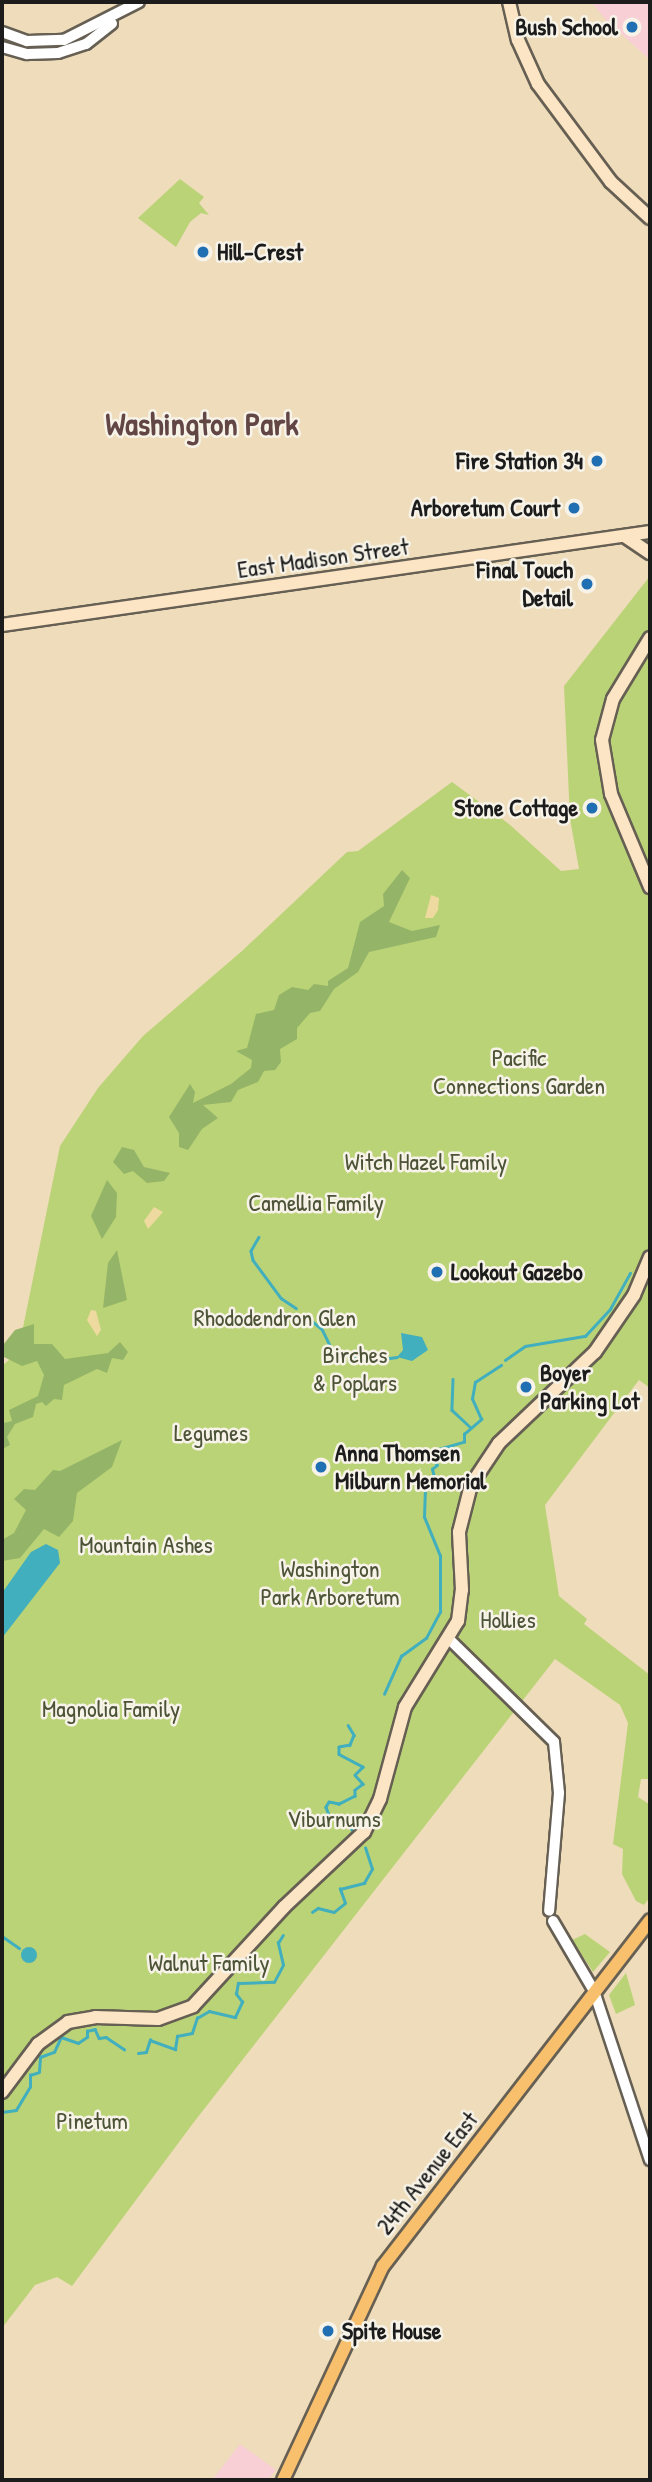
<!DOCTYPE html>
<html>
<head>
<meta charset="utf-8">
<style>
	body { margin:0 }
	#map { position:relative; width:652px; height:2482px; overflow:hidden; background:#eedcba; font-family:"Patrick Hand",sans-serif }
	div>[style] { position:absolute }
	.built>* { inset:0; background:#f7cfd5 }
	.green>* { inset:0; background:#bbd377 }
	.forest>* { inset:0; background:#94b568 }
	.sand>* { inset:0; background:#eeda9e }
	.water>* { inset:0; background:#41afbd }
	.round { border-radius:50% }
	.stream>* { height:2.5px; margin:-1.25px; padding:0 1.25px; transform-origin:1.25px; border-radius:1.25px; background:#41afbd }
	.roads { filter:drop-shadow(2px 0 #665f53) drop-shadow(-2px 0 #665f53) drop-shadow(0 2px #665f53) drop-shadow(0 -2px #665f53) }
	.tertiary>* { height:10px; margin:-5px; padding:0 5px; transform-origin:5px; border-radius:5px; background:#fff }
	.secondary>* { height:12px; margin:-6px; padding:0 6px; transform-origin:6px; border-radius:6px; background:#fce5c4 }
	.primary>* { height:12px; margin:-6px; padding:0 6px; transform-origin:6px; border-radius:6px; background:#f8bf6c }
	.dots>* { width:19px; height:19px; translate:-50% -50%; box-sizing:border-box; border:4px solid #f7f3e8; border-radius:50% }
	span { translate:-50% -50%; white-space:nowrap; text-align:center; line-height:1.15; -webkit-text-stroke:5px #f7f3e8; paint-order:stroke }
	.poi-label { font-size:24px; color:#1c1c1c; font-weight:700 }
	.right { translate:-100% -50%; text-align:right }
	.left { translate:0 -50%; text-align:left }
	.street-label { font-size:24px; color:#1c1c1c }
	.park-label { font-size:24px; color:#4c5337 }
	.district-label { font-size:32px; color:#624646; font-weight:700 }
	.frame { position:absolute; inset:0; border:4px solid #1c1c1c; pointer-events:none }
</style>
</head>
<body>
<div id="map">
	<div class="built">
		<div style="clip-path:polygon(591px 2px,650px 2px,650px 60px,606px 20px)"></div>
		<div style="clip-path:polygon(240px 2444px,276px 2470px,268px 2480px,212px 2480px)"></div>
	</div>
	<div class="green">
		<div style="clip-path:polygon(180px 179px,204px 197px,199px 203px,209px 215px,201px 213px,190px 222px,176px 247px,138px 218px)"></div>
		<div style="clip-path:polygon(650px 576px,650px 1388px,639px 1380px,545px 1505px,559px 1596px,587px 1619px,584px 1624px,650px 1675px,650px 1779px,641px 1779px,638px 1797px,649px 1804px,650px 1897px,644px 1905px,636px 1901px,622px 1874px,623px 1849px,613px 1844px,628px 1723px,620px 1705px,555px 1659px,194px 2122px,72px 2286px,57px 2277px,35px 2285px,2px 2328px,2px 1366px,18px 1352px,60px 1146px,98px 1088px,143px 1036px,242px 951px,347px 852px,358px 851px,452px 782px,509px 824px,561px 871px,579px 869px,570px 819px,564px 686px)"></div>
		<div style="clip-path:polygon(585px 1934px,610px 1952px,593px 1972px,572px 1940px)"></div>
		<div style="clip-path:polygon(626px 1973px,635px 2005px,616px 2014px,609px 1995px)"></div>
	</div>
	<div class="forest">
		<div style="clip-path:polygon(402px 870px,410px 878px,389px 922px,412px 931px,440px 925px,436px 937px,369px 952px,358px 972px,334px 989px,320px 1011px,310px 1013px,297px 1028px,297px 1039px,280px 1049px,281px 1062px,275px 1070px,264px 1071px,258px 1082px,238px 1090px,231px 1102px,203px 1105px,218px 1118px,202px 1129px,188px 1150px,179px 1147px,179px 1133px,169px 1117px,190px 1084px,195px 1092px,193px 1103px,231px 1084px,251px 1068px,252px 1060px,236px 1051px,247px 1048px,256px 1014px,274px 1010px,279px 995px,292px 987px,308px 990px,314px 984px,328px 986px,328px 981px,348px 968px,360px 922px,384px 906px,383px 894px)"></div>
		<div style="clip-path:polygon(122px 1147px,134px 1150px,144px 1167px,170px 1173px,164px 1181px,147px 1183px,133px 1171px,124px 1174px,113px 1162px)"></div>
		<div style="clip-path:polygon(107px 1180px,117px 1193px,116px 1217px,102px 1239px,91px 1216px)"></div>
		<div style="clip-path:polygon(117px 1250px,127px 1300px,103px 1308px,108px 1263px)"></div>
		<div style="clip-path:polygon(34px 1324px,34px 1344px,52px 1344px,65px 1359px,108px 1353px,120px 1342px,128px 1352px,123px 1360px,112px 1358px,107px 1373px,97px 1369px,64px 1385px,62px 1400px,54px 1399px,46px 1406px,42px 1402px,36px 1404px,33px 1417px,15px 1424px,7px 1437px,10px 1445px,2px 1449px,4px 1423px,12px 1421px,9px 1410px,38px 1396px,44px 1375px,37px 1361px,22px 1366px,2px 1356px,3px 1345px,15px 1330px)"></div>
		<div style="clip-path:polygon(122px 1440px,112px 1467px,77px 1493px,73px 1521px,59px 1537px,44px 1529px,20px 1558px,2px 1561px,2px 1540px,14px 1533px,26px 1510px,14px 1499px,24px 1489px,35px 1490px,53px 1470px,60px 1471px)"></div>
	</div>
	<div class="sand">
		<div style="clip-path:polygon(431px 895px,439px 898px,438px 910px,433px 918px,425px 918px)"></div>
		<div style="clip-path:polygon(154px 1207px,163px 1212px,148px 1229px,144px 1221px)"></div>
		<div style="clip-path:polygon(91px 1310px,96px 1311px,101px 1330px,97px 1336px,87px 1320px)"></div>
	</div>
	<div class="water">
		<div style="clip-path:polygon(401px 1333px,422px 1337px,428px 1350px,412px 1361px,397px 1357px,403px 1350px)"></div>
		<div style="clip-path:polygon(46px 1544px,58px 1550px,60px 1563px,2px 1638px,2px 1593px,31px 1552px)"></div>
		<div class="round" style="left:21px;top:1947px;width:16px;height:16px"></div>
	</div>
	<div class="stream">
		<div style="left:259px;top:1237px;width:16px;rotate:120deg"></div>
		<div style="left:251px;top:1251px;width:9px;rotate:77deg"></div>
		<div style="left:253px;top:1260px;width:47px;rotate:53.6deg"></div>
		<div style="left:281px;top:1298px;width:18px;rotate:34deg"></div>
		<div style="left:307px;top:1317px;width:19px;rotate:39deg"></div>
		<div style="left:322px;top:1329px;width:25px;rotate:64deg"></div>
		<div style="left:333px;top:1352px;width:11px;rotate:15deg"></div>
		<div style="left:350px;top:1355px;width:13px;rotate:32deg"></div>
		<div style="left:361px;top:1362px;width:36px;rotate:-8deg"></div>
		<div style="left:505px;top:1360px;width:24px;rotate:-35deg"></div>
		<div style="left:525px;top:1346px;width:61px;rotate:-9.5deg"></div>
		<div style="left:585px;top:1336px;width:37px;rotate:-47deg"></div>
		<div style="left:610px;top:1309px;width:41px;rotate:-60.9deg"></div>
		<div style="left:453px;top:1379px;width:31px;rotate:92deg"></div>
		<div style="left:452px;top:1410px;width:26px;rotate:43deg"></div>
		<div style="left:384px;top:1694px;width:42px;rotate:-65.9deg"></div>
		<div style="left:401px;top:1656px;width:31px;rotate:-36deg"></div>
		<div style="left:426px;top:1638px;width:30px;rotate:-62deg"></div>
		<div style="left:440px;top:1612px;width:56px;rotate:-90deg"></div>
		<div style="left:440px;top:1556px;width:42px;rotate:-112.3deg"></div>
		<div style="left:424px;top:1517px;width:26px;rotate:-88deg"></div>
		<div style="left:425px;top:1491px;width:14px;rotate:-45deg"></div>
		<div style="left:435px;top:1481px;width:12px;rotate:-104deg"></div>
		<div style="left:432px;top:1469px;width:6px;rotate:-39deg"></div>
		<div style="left:437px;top:1465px;width:16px;rotate:-125deg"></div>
		<div style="left:428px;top:1452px;width:37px;rotate:-16deg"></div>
		<div style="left:464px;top:1442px;width:8px;rotate:-90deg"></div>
		<div style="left:464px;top:1434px;width:23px;rotate:-41deg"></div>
		<div style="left:481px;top:1419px;width:22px;rotate:-114deg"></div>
		<div style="left:472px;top:1399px;width:17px;rotate:-80deg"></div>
		<div style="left:475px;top:1382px;width:31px;rotate:-33deg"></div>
		<div style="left:348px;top:1725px;width:12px;rotate:59deg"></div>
		<div style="left:354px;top:1735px;width:11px;rotate:112deg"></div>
		<div style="left:350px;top:1745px;width:11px;rotate:170deg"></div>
		<div style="left:339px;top:1747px;width:7px;rotate:90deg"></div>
		<div style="left:339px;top:1754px;width:27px;rotate:28deg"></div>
		<div style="left:363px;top:1767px;width:11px;rotate:135deg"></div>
		<div style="left:355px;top:1775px;width:12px;rotate:48deg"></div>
		<div style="left:363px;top:1784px;width:10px;rotate:143deg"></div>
		<div style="left:355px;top:1790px;width:6px;rotate:90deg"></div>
		<div style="left:355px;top:1796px;width:18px;rotate:153deg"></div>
		<div style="left:339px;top:1804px;width:10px;rotate:-169deg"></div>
		<div style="left:329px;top:1802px;width:6px;rotate:121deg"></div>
		<div style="left:326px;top:1807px;width:9px;rotate:69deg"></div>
		<div style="left:329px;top:1815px;width:17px;rotate:21deg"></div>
		<div style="left:345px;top:1821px;width:13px;rotate:51deg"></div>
		<div style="left:312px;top:1912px;width:7px;rotate:-34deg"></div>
		<div style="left:318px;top:1908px;width:16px;rotate:14deg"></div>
		<div style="left:334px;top:1912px;width:14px;rotate:-39deg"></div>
		<div style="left:345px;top:1903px;width:15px;rotate:-110deg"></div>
		<div style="left:340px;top:1889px;width:25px;rotate:-14deg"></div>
		<div style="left:364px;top:1883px;width:16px;rotate:-60deg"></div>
		<div style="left:372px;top:1869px;width:22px;rotate:-108deg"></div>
		<div style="left:2px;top:1936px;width:21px;rotate:35deg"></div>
		<div style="left:138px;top:2053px;width:8px;rotate:-7deg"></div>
		<div style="left:146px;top:2052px;width:13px;rotate:-72deg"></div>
		<div style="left:150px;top:2040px;width:27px;rotate:20deg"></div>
		<div style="left:175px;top:2049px;width:13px;rotate:-81deg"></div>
		<div style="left:177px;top:2036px;width:15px;rotate:-11deg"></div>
		<div style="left:192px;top:2033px;width:16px;rotate:-72deg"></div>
		<div style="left:197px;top:2018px;width:14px;rotate:-30deg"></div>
		<div style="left:209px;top:2011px;width:27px;rotate:13deg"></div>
		<div style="left:235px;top:2017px;width:17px;rotate:-65deg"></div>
		<div style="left:242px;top:2002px;width:10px;rotate:-127deg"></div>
		<div style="left:236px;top:1994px;width:11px;rotate:-80deg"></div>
		<div style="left:238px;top:1983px;width:36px;rotate:-2deg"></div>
		<div style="left:274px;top:1982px;width:19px;rotate:-62deg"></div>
		<div style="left:283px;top:1965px;width:23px;rotate:-103deg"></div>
		<div style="left:278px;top:1943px;width:9px;rotate:-58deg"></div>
		<div style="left:2px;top:2112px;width:14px;rotate:-8deg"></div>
		<div style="left:16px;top:2110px;width:27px;rotate:-59deg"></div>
		<div style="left:30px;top:2087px;width:12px;rotate:-90deg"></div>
		<div style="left:30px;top:2075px;width:9px;rotate:-18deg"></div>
		<div style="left:39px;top:2072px;width:15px;rotate:-86deg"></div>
		<div style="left:40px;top:2057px;width:15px;rotate:-20deg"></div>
		<div style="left:54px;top:2052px;width:17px;rotate:-65deg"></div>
		<div style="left:61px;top:2037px;width:18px;rotate:19deg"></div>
		<div style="left:78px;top:2043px;width:11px;rotate:-34deg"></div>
		<div style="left:87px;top:2037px;width:6px;rotate:-90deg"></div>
		<div style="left:87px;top:2031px;width:8px;rotate:-14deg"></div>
		<div style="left:95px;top:2029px;width:10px;rotate:66deg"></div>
		<div style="left:99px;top:2038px;width:7px;rotate:-8deg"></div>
		<div style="left:106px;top:2037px;width:22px;rotate:34deg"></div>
	</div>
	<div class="roads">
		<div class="tertiary">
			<div style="left:2px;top:32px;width:27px;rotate:20deg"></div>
			<div style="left:27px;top:41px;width:37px;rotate:-2deg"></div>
			<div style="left:64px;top:40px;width:84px;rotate:-26.9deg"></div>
			<div style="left:2px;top:47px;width:26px;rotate:16deg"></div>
			<div style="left:27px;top:54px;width:31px;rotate:-2deg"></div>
			<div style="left:58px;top:53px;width:29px;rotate:-18deg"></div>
			<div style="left:86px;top:44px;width:33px;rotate:-38deg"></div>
			<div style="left:449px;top:1639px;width:147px;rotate:44.4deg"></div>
			<div style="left:554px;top:1742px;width:51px;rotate:84.4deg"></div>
			<div style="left:559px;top:1793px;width:118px;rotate:94.8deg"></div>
			<div style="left:553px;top:1921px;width:81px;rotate:59.6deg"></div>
			<div style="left:594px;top:1991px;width:178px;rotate:71.7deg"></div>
		</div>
		<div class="secondary">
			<div style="left:509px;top:2px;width:39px;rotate:77deg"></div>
			<div style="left:518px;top:40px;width:48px;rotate:65.6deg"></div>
			<div style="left:538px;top:84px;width:122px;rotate:53.3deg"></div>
			<div style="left:611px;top:182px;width:53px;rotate:42.7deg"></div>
			<div style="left:626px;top:537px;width:29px;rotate:34deg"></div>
			<div style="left:2px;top:625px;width:655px;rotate:-8.17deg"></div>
			<div style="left:650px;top:638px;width:71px;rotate:121.2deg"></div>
			<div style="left:613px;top:699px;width:42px;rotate:105deg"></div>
			<div style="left:602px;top:740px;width:55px;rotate:80.5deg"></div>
			<div style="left:611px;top:794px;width:101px;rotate:67.2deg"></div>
			<div style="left:2px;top:2092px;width:60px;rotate:-53.1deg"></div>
			<div style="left:38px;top:2044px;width:37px;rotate:-36deg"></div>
			<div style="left:68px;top:2022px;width:27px;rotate:-10deg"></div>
			<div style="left:95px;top:2017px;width:63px;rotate:1.8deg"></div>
			<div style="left:158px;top:2019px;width:37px;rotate:-20deg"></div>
			<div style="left:193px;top:2006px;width:134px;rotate:-47.4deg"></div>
			<div style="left:284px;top:1907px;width:110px;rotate:-43.2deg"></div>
			<div style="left:364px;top:1832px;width:37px;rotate:-64deg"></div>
			<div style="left:380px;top:1799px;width:95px;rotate:-74.8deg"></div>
			<div style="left:405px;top:1707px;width:101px;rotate:-58.4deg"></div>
			<div style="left:458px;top:1621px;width:31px;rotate:-83deg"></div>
			<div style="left:462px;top:1590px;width:58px;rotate:-93deg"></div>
			<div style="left:459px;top:1532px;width:49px;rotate:-75.7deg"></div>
			<div style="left:471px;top:1485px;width:50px;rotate:-56.3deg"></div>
			<div style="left:499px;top:1443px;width:132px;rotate:-43.5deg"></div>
			<div style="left:595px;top:1352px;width:69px;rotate:-55.6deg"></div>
			<div style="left:634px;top:1295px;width:41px;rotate:-67.2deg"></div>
		</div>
		<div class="primary">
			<div style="left:283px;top:2480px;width:236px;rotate:-65deg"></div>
			<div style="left:383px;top:2266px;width:437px;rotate:-52.3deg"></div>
		</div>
	</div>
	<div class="dots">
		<div style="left:632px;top:27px;background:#1f6fb2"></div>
		<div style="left:203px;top:252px;background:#1f6fb2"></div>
		<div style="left:597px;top:461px;background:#1f6fb2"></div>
		<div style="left:574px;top:508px;background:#1f6fb2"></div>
		<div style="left:587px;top:584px;background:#1f6fb2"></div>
		<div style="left:592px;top:808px;background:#1f6fb2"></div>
		<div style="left:437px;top:1272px;background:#1f6fb2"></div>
		<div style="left:526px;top:1387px;background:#1f6fb2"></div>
		<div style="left:321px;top:1467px;background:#1f6fb2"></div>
		<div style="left:328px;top:2331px;background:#1f6fb2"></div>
	</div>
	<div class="poi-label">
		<span class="right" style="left:618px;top:27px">Bush School</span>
		<span class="left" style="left:217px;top:252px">Hill-Crest</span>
		<span class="right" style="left:583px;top:461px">Fire Station 34</span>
		<span class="right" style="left:560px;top:508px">Arboretum Court</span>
		<span class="right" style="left:573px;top:584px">Final Touch<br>Detail</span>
		<span class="right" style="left:578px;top:808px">Stone Cottage</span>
		<span class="left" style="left:451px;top:1272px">Lookout Gazebo</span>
		<span class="left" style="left:540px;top:1387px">Boyer<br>Parking Lot</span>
		<span class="left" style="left:335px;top:1467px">Anna Thomsen<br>Milburn Memorial</span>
		<span class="left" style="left:342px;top:2331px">Spite House</span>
	</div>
	<div class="street-label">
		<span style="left:323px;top:558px;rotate:-8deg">East Madison Street</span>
		<span style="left:427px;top:2173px;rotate:-52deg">24th Avenue East</span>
	</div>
	<div class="park-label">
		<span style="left:519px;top:1072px">Pacific<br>Connections Garden</span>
		<span style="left:426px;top:1162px">Witch Hazel Family</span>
		<span style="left:316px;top:1203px">Camellia Family</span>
		<span style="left:275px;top:1318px">Rhododendron Glen</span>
		<span style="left:355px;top:1369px">Birches<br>&amp; Poplars</span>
		<span style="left:211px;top:1433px">Legumes</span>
		<span style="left:146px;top:1545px">Mountain Ashes</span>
		<span style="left:330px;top:1583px">Washington<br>Park Arboretum</span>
		<span style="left:508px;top:1620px">Hollies</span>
		<span style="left:111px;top:1709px">Magnolia Family</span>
		<span style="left:334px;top:1819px">Viburnums</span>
		<span style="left:209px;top:1963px">Walnut Family</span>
		<span style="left:92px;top:2121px">Pinetum</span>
	</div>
	<div class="district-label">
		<span style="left:202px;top:424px">Washington Park</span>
	</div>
	<div class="frame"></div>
</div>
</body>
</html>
